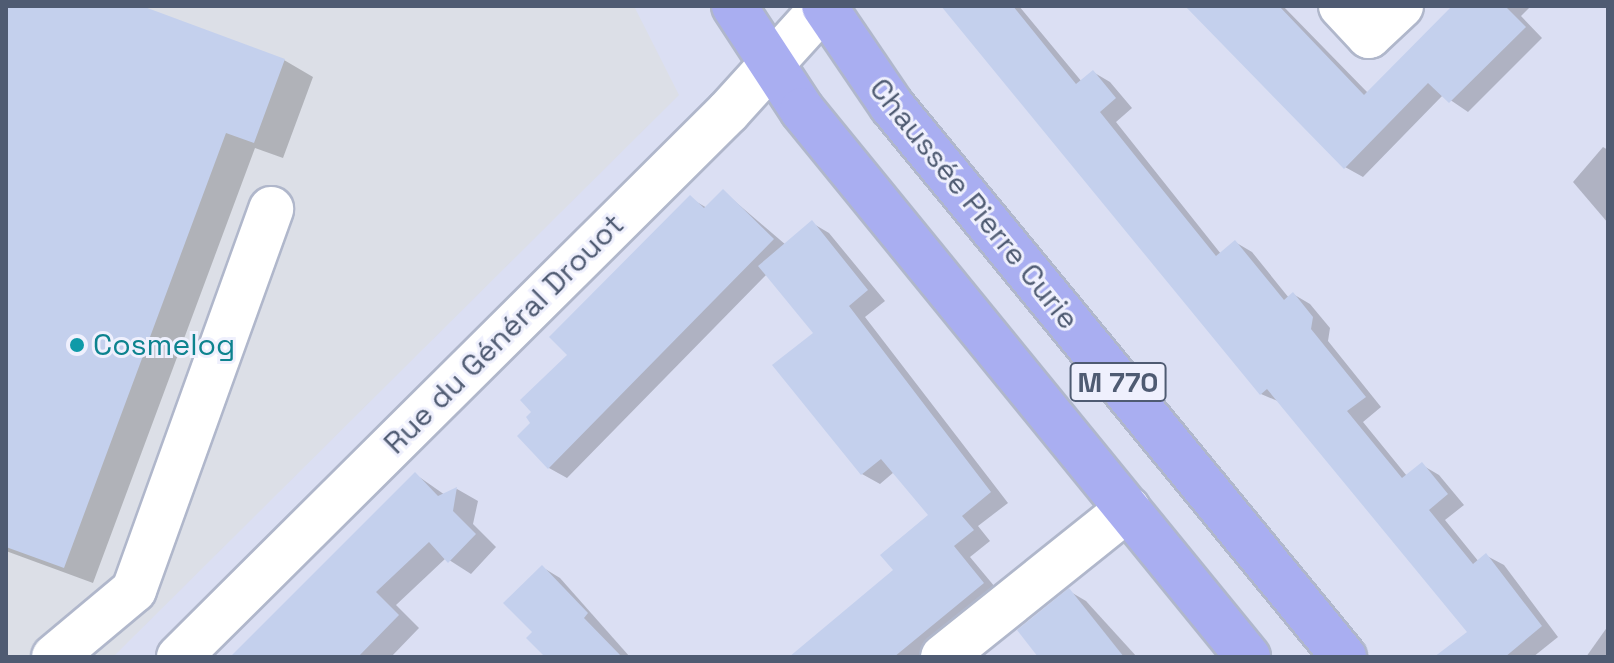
<!DOCTYPE html>
<html>
<head>
<meta charset="utf-8">
<style>
	body { margin:0 }
	#map { position:relative; width:1614px; height:663px; overflow:hidden; background:#e9ebfa; font-family:"Space Grotesk",sans-serif }
	div>[style] { position:absolute }
	.residential>* { inset:0; background:#dbdff3; transform-origin:0 0 }
	.industrial>* { inset:0; background:#dcdfe7 }
	.shadow>* { inset:0; background:#0003 }
	.building>* { inset:0; background:#c4d0ed }
	.roads { filter:drop-shadow(2px 0 #b0b7cb) drop-shadow(-2px 0 #b0b7cb) drop-shadow(0 2px #b0b7cb) drop-shadow(0 -2px #b0b7cb) }
	.minor>* { height:44px; margin:-22px; padding:0 22px; transform-origin:22px; border-radius:22px; background:#fff }
	.major>* { height:44px; margin:-22px; padding:0 22px; transform-origin:22px; border-radius:22px; background:#a9aef1 }
	.dots>* { width:22px; height:22px; translate:-50% -50%; box-sizing:border-box; border:4px solid #eff0fd; border-radius:50% }
	span { translate:-50% -50%; white-space:nowrap; text-align:center; line-height:1.15; -webkit-text-stroke:6px #eff0fd; paint-order:stroke }
	.shield-label span { padding:2px 6px; background:#eff0fd; border:2px solid; border-radius:6px; -webkit-text-stroke-width:0 }
	.shield-label { font-size:28px; color:#4f5b72; font-weight:700 }
	.street-label { font-size:30px; color:#4f5b72 }
	.culture-label { font-size:30px; color:#0d838f }
	.left { translate:0 -50%; text-align:left }
	.frame { position:absolute; inset:0; border:8px solid #4f5b72; pointer-events:none }
</style>
</head>
<body>
<div id="map">
	<div class="residential">
		<div style="left:6px;top:6px;width:1602px;height:651px"></div>
	</div>
	<div class="industrial">
		<div style="clip-path:polygon(6px 6px,634px 6px,679px 95px,113px 657px,6px 657px)"></div>
	</div>
	<div class="shadow">
		<div style="clip-path:polygon(6px 6px,137px 6px,284px 60px,313px 77px,283px 158px,255px 148px,93px 583px,6px 551px)"></div>
		<div style="clip-path:polygon(943px 6px,1019px 6px,1082px 82px,1093px 72px,1110px 82px,1132px 108px,1116px 122px,1221px 254px,1235px 242px,1252px 252px,1289px 298px,1293px 294px,1310px 304px,1330px 328px,1328px 341px,1381px 407px,1363px 422px,1407px 476px,1422px 465px,1439px 475px,1464px 505px,1445px 520px,1479px 562px,1487px 556px,1504px 565px,1558px 637px,1533px 657px,1470px 657px,1470px 632px,1280px 402px,1261px 394px)"></div>
		<div style="clip-path:polygon(1198px 6px,1283px 6px,1368px 93px,1455px 6px,1531px 6px,1521px 16px,1542px 38px,1468px 112px,1443px 95px,1363px 177px,1345px 167px)"></div>
		<div style="clip-path:polygon(1603px 147px,1608px 150px,1608px 223px,1573px 182px)"></div>
		<div style="clip-path:polygon(724px 192px,786px 245px,812px 223px,829px 233px,885px 301px,865px 317px,1008px 503px,978px 526px,990px 541px,970px 557px,1000px 593px,926px 657px,793px 657px,896px 571px,931px 515px,894px 472px,880px 484px,862px 474px,816px 334px,767px 274px,567px 478px,549px 468px,533px 423px,569px 355px,690px 198px,707px 208px)"></div>
		<div style="clip-path:polygon(415px 474px,445px 495px,457px 489px,478px 501px,473px 524px,496px 547px,471px 574px,446px 558px,396px 605px,419px 628px,391px 657px,236px 657px)"></div>
		<div style="clip-path:polygon(542px 567px,560px 578px,630px 657px,546px 657px,535px 632px)"></div>
		<div style="clip-path:polygon(1069px 591px,1086px 601px,1137px 657px,1049px 657px)"></div>
		<div style="clip-path:polygon(1608px 626px,1608px 657px,1586px 657px)"></div>
	</div>
	<div class="building">
		<div style="clip-path:polygon(6px 6px,142px 6px,285px 59px,254px 143px,226px 133px,64px 568px,6px 547px)"></div>
		<div style="clip-path:polygon(941px 6px,1013px 6px,1076px 84px,1093px 70px,1116px 98px,1100px 112px,1157px 183px,1216px 256px,1235px 240px,1284px 300px,1293px 292px,1313px 317px,1311px 329px,1366px 397px,1347px 411px,1402px 478px,1422px 462px,1448px 494px,1429px 510px,1473px 564px,1486px 553px,1542px 626px,1505px 657px,1434px 657px,1467px 632px,1267px 389px,1260px 395px)"></div>
		<div style="clip-path:polygon(1185px 6px,1279px 6px,1364px 95px,1452px 6px,1505px 6px,1526px 27px,1449px 103px,1428px 83px,1344px 169px)"></div>
		<div style="clip-path:polygon(723px 189px,774px 239px,548px 469px,517px 436px,530px 423px,526px 417px,531px 412px,520px 400px,567px 355px,549px 337px,690px 195px,704px 208px)"></div>
		<div style="clip-path:polygon(812px 220px,868px 290px,849px 306px,991px 492px,962px 516px,974px 530px,954px 546px,984px 583px,894px 657px,789px 657px,893px 570px,880px 555px,928px 515px,881px 459px,861px 475px,772px 365px,813px 333px,758px 266px)"></div>
		<div style="clip-path:polygon(415px 472px,438px 496px,457px 487px,453px 511px,476px 534px,448px 563px,429px 542px,376px 592px,399px 615px,358px 657px,230px 657px)"></div>
		<div style="clip-path:polygon(542px 565px,588px 613px,584px 618px,622px 657px,545px 657px,526px 638px,532px 632px,503px 603px)"></div>
		<div style="clip-path:polygon(1069px 588px,1124px 657px,1038px 657px,1017px 630px)"></div>
	</div>
	<div class="roads">
		<div class="minor">
			<div style="left:1341px;top:6px;width:41px;rotate:47deg"></div>
			<div style="left:1369px;top:36px;width:44px;rotate:-43.2deg"></div>
			<div style="left:54px;top:657px;width:104px;rotate:-39.9deg"></div>
			<div style="left:134px;top:590px;width:405px;rotate:-70.2deg"></div>
			<div style="left:179px;top:657px;width:774px;rotate:-44.79deg"></div>
			<div style="left:728px;top:112px;width:143px;rotate:-47.8deg"></div>
			<div style="left:943px;top:657px;width:237px;rotate:-38.7deg"></div>
		</div>
		<div class="major">
			<div style="left:734px;top:6px;width:124px;rotate:56.8deg"></div>
			<div style="left:802px;top:110px;width:706px;rotate:50.81deg"></div>
			<div style="left:824px;top:6px;width:121px;rotate:55.8deg"></div>
			<div style="left:892px;top:106px;width:713px;rotate:50.64deg"></div>
		</div>
	</div>
	<div class="dots">
		<div style="left:77px;top:345px;background:#0f9aa8"></div>
	</div>
	<div class="shield-label">
		<span style="left:1118px;top:382px">M 770</span>
	</div>
	<div class="street-label">
		<span style="left:974px;top:204px;rotate:51deg">Chaussée Pierre Curie</span>
		<span style="left:504px;top:334px;rotate:-45deg">Rue du Général Drouot</span>
	</div>
	<div class="culture-label">
		<span class="left" style="left:93px;top:345px">Cosmelog</span>
	</div>
	<div class="frame"></div>
</div>
</body>
</html>
